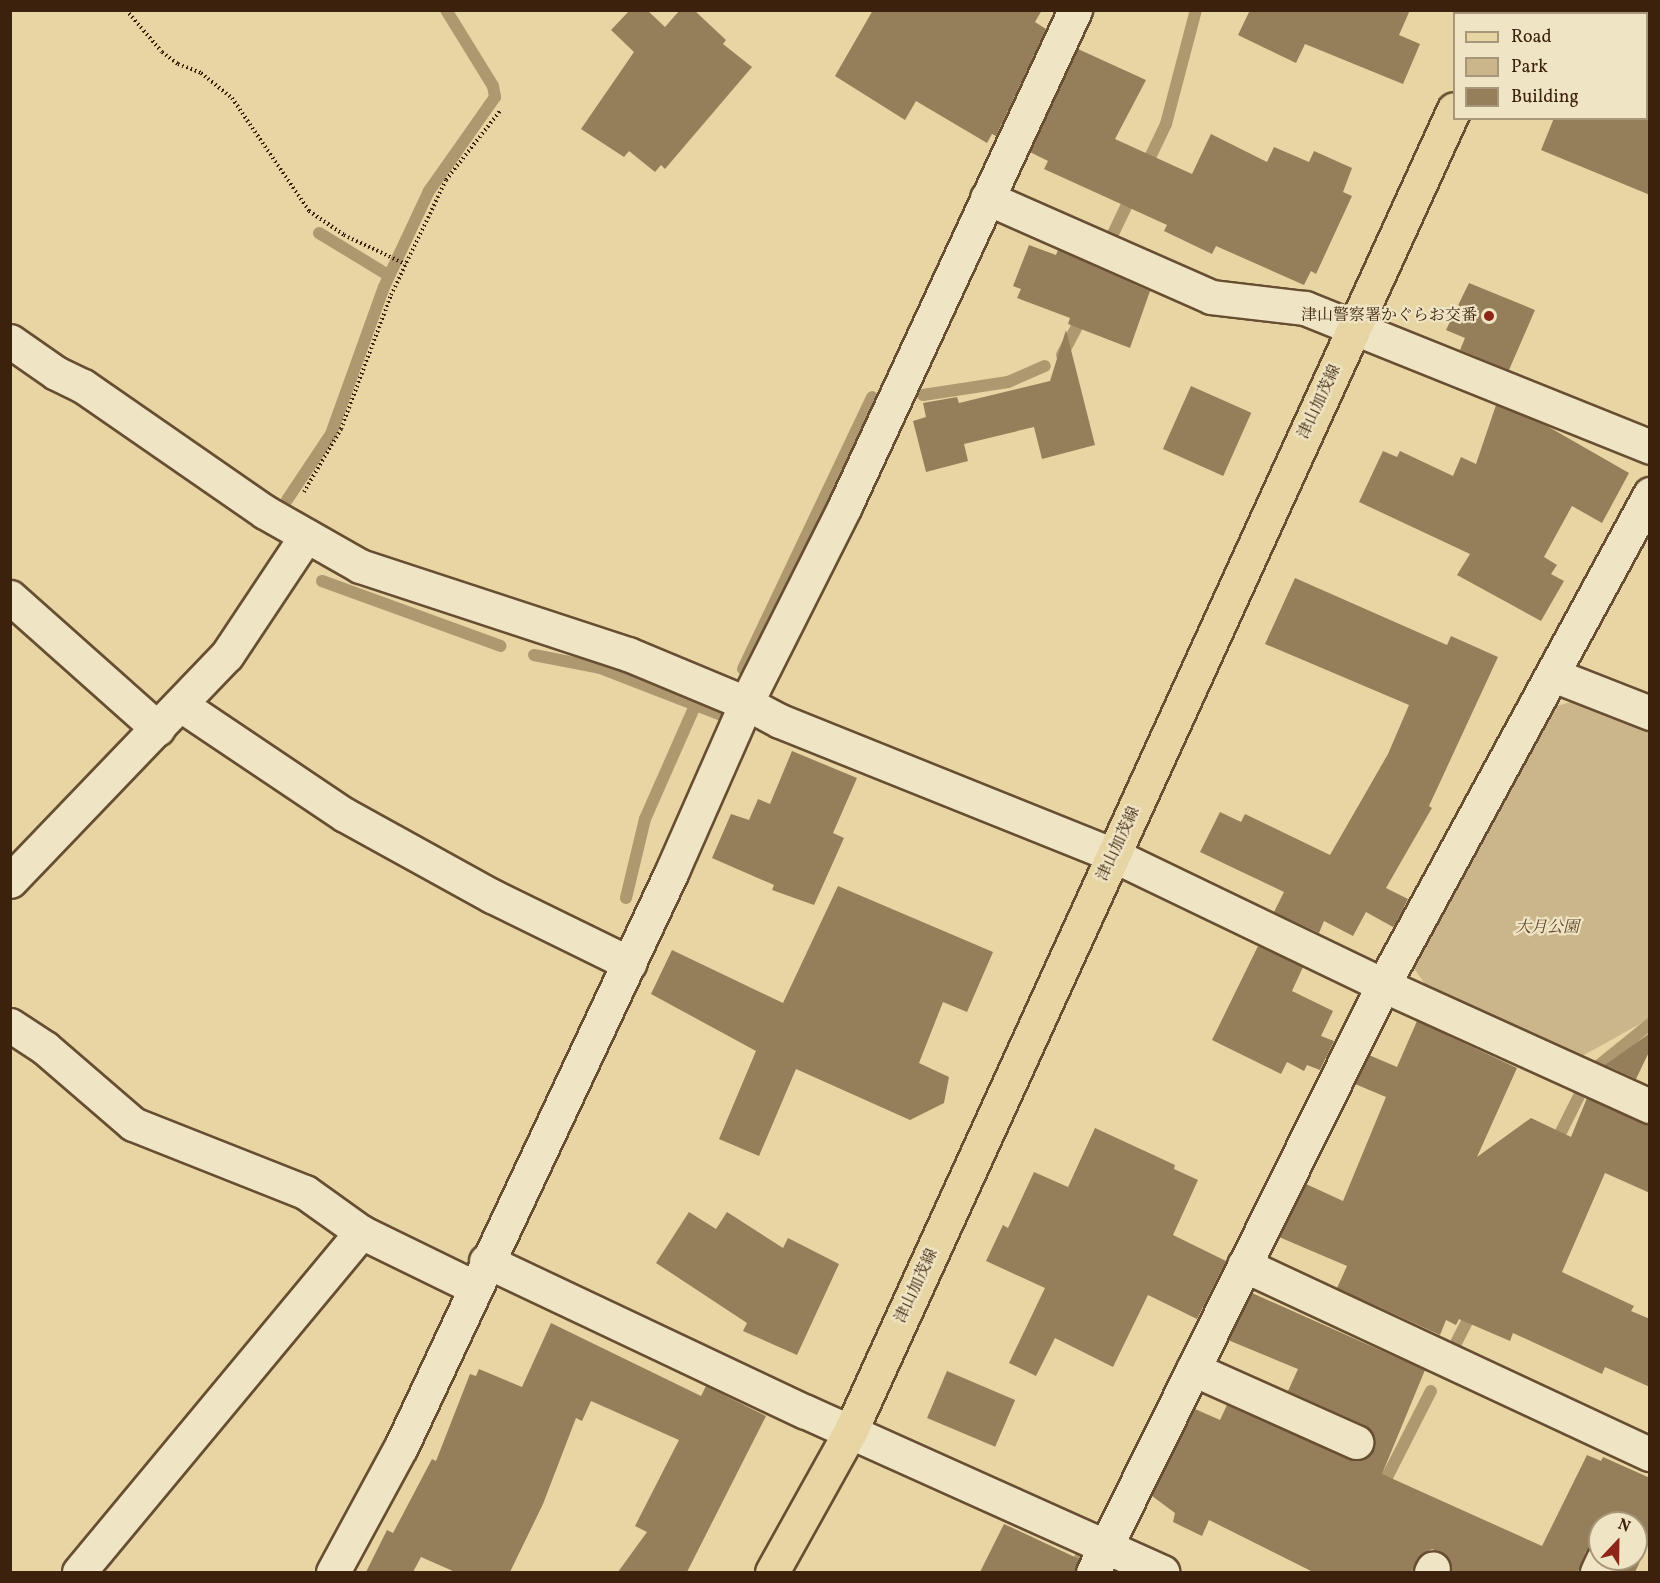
<!DOCTYPE html>
<html>
<head>
<meta charset="utf-8">
<style>
	body { margin:0 }
	#map { position:relative; width:1660px; height:1583px; overflow:hidden; background:#e7d5a3; font-family:Vollkorn,"Noto Serif JP",serif }
	div>[style] { position:absolute }
	.green>* { inset:0; background:#cab68a }
	.stream>* { height:12px; margin:-6px; padding:0 6px; transform-origin:6px; border-radius:6px; background:#ad9870 }
	.building>* { inset:0; background:#957f5b; transform-origin:0 0 }
	.path>* { height:4px; margin-top:-2px; transform-origin:0; background:repeating-linear-gradient(90deg,#3c210d 0 1.5px,transparent 0 4.5px) }
	.roads { filter:drop-shadow(2px 0 #674e32) drop-shadow(-2px 0 #674e32) drop-shadow(0 2px #674e32) drop-shadow(0 -2px #674e32) }
	.street>* { height:33px; margin:-16.5px; padding:0 16.5px; transform-origin:16.5px; border-radius:16.5px; background:#efe4c3 }
	.primary>* { height:33px; margin:-16.5px; padding:0 16.5px; transform-origin:16.5px; border-radius:16.5px; background:#e7d5a3 }
	.dots>* { width:16px; height:16px; translate:-50% -50%; box-sizing:border-box; border:3px solid #efe4c3; border-radius:50% }
	span { translate:-50% -50%; white-space:nowrap; text-align:center; line-height:1.15; -webkit-text-stroke:4.5px #efe4c3; paint-order:stroke }
	.poi-label { font-size:16px; color:#3c210d }
	.right { translate:-100% -50%; text-align:right }
	.street-label { font-size:16px; color:#3c210d }
	.park-label { font-size:16px; color:#60462c; font-style:italic }
	.frame { position:absolute; inset:0; border:12px solid #3c210d; pointer-events:none }
	.legend { position:absolute; left:1453px; top:12px; width:195px; height:108px; box-sizing:border-box; background:#efe4c3; border:2px solid #a7967a; margin:0; padding:8px 10px; list-style:none; font-size:18px; color:#3c210d }
	.legend li { display:flex; align-items:center; gap:12px; height:30px }
	.legend b { width:30px; border:2px solid #a7967a }
	.north { position:absolute; left:1588px; top:1511px; width:60px; height:60px; box-sizing:border-box; background:#efe4c3; border:2px solid #a7967a; border-radius:50%; rotate:22deg; font-size:16px; font-weight:700; line-height:24px; text-align:center; color:#3c210d }
	.north::after { content:''; display:block; margin:auto; width:21px; height:27px; background:#8f2418; clip-path:polygon(50% 0,100% 100%,50% 72%,0 100%) }
</style>
</head>
<body>
<div id="map">
	<div class="green">
		<div style="clip-path:polygon(1575px 701px,1649px 731px,1649px 1019px,1582px 1056px,1425px 984px,1411px 964px,1553px 707px)"></div>
	</div>
	<div class="stream">
		<div style="left:1145px;top:168px;width:49px;rotate:-64.5deg"></div>
		<div style="left:1166px;top:124px;width:118px;rotate:-75.3deg"></div>
		<div style="left:319px;top:233px;width:81px;rotate:31.3deg"></div>
		<div style="left:1112px;top:236px;width:49px;rotate:-64.5deg"></div>
		<div style="left:1062px;top:355px;width:45px;rotate:-62.3deg"></div>
		<div style="left:923px;top:395px;width:86px;rotate:-8.7deg"></div>
		<div style="left:1008px;top:382px;width:40px;rotate:-23.4deg"></div>
		<div style="left:287px;top:500px;width:79px;rotate:-56.3deg"></div>
		<div style="left:331px;top:434px;width:156px;rotate:-70.2deg"></div>
		<div style="left:384px;top:287px;width:106px;rotate:-64.9deg"></div>
		<div style="left:429px;top:191px;width:115px;rotate:-54.9deg"></div>
		<div style="left:495px;top:97px;width:11px;rotate:-100deg"></div>
		<div style="left:493px;top:86px;width:89px;rotate:-121.7deg"></div>
		<div style="left:322px;top:581px;width:190px;rotate:20deg"></div>
		<div style="left:534px;top:655px;width:67px;rotate:11.1deg"></div>
		<div style="left:600px;top:668px;width:130px;rotate:21.2deg"></div>
		<div style="left:743px;top:669px;width:301px;rotate:-64.6deg"></div>
		<div style="left:626px;top:898px;width:81px;rotate:-76.5deg"></div>
		<div style="left:645px;top:819px;width:129px;rotate:-66.2deg"></div>
		<div style="left:1597px;top:1067px;width:68px;rotate:-39.1deg"></div>
		<div style="left:1554px;top:1146px;width:56px;rotate:-63.4deg"></div>
		<div style="left:1453px;top:1349px;width:44px;rotate:-62.9deg"></div>
		<div style="left:1381px;top:1489px;width:110px;rotate:-63deg"></div>
		<div style="left:1073px;top:1572px;width:20px;rotate:-63deg"></div>
		<div style="left:1121px;top:1572px;width:1px"></div>
	</div>
	<div class="building">
		<div style="clip-path:polygon(630px 10px,647px 10px,665px 27px,680px 10px,694px 10px,726px 40px,723px 44px,752px 67px,665px 169px,661px 165px,655px 172px,629px 151px,624px 157px,581px 129px,634px 52px,611px 30px)"></div>
		<div style="clip-path:polygon(873px 10px,1042px 10px,1035px 22px,1046px 29px,996px 136px,992px 134px,987px 143px,916px 101px,905px 120px,835px 76px)"></div>
		<div style="clip-path:polygon(1250px 10px,1410px 10px,1399px 35px,1420px 44px,1403px 84px,1305px 44px,1296px 63px,1238px 35px)"></div>
		<div style="clip-path:polygon(1078px 49px,1146px 80px,1115px 139px,1192px 174px,1211px 134px,1267px 162px,1274px 147px,1309px 162px,1314px 151px,1352px 168px,1343px 192px,1352px 196px,1316px 274px,1311px 271px,1304px 285px,1216px 246px,1212px 254px,1164px 231px,1167px 225px,1044px 169px,1048px 161px,1030px 152px)"></div>
		<div style="clip-path:polygon(1554px 118px,1650px 118px,1650px 195px,1541px 150px)"></div>
		<div style="clip-path:polygon(1029px 245px,1056px 255px,1058px 250px,1150px 291px,1130px 348px,1068px 324px,1070px 318px,1017px 298px,1021px 289px,1013px 286px)"></div>
		<div style="clip-path:polygon(1469px 283px,1535px 310px,1509px 370px,1460px 350px,1465px 338px,1446px 330px)"></div>
		<div style="clip-path:polygon(1066px 330px,1095px 445px,1042px 459px,1034px 427px,964px 444px,968px 461px,926px 472px,913px 421px,926px 417px,923px 403px,957px 397px,959px 403px,1050px 381px)"></div>
		<div style="left:1191px;top:386px;width:66px;height:69px;rotate:24deg"></div>
		<div style="clip-path:polygon(1496px 405px,1547px 426px,1629px 473px,1602px 523px,1572px 506px,1544px 557px,1557px 565px,1551px 574px,1564px 581px,1541px 621px,1457px 575px,1470px 554px,1359px 502px,1383px 451px,1397px 457px,1400px 451px,1453px 476px,1461px 457px,1476px 464px)"></div>
		<div style="clip-path:polygon(1295px 578px,1447px 645px,1451px 636px,1498px 657px,1429px 806px,1432px 808px,1386px 888px,1408px 899px,1397px 921px,1393px 927px,1366px 912px,1353px 936px,1324px 921px,1319px 933px,1274px 912px,1284px 892px,1200px 852px,1220px 812px,1241px 822px,1245px 814px,1330px 855px,1388px 754px,1409px 705px,1265px 644px)"></div>
		<div style="clip-path:polygon(792px 751px,857px 778px,833px 833px,844px 838px,814px 905px,772px 890px,774px 885px,712px 858px,731px 814px,749px 820px,758px 799px,770px 804px)"></div>
		<div style="clip-path:polygon(838px 886px,993px 952px,967px 1012px,943px 1002px,919px 1063px,949px 1077px,944px 1103px,910px 1120px,796px 1069px,759px 1156px,719px 1139px,756px 1051px,651px 994px,672px 950px,783px 1003px)"></div>
		<div style="clip-path:polygon(1258px 946px,1303px 967px,1292px 991px,1333px 1011px,1321px 1036px,1334px 1041px,1320px 1070px,1307px 1065px,1304px 1071px,1287px 1062px,1281px 1074px,1212px 1040px)"></div>
		<div style="clip-path:polygon(1417px 1021px,1517px 1068px,1477px 1157px,1531px 1118px,1571px 1137px,1587px 1098px,1650px 1125px,1650px 1193px,1605px 1173px,1562px 1272px,1634px 1306px,1631px 1311px,1650px 1319px,1650px 1387px,1605px 1367px,1602px 1374px,1513px 1333px,1510px 1341px,1459px 1319px,1456px 1325px,1446px 1320px,1440px 1335px,1337px 1288px,1347px 1266px,1279px 1237px,1306px 1184px,1343px 1201px,1386px 1097px,1355px 1084px,1369px 1055px,1397px 1067px)"></div>
		<div style="clip-path:polygon(1650px 1033px,1650px 1050px,1636px 1079px,1605px 1065px)"></div>
		<div style="clip-path:polygon(1095px 1128px,1175px 1165px,1174px 1169px,1198px 1180px,1173px 1235px,1226px 1261px,1197px 1319px,1148px 1295px,1113px 1367px,1055px 1338px,1036px 1376px,1009px 1363px,1045px 1288px,986px 1261px,1003px 1225px,1008px 1228px,1034px 1172px,1068px 1187px)"></div>
		<div style="clip-path:polygon(689px 1212px,716px 1229px,727px 1212px,783px 1248px,788px 1238px,839px 1264px,797px 1355px,743px 1331px,747px 1323px,656px 1263px)"></div>
		<div style="clip-path:polygon(1252px 1293px,1425px 1370px,1382px 1474px,1542px 1546px,1587px 1455px,1601px 1461px,1603px 1457px,1650px 1478px,1650px 1541px,1635px 1572px,1617px 1572px,1621px 1559px,1636px 1559px,1636px 1523px,1600px 1523px,1600px 1541px,1586px 1551px,1578px 1572px,1451px 1572px,1448px 1557px,1432px 1549px,1417px 1559px,1412px 1572px,1313px 1572px,1209px 1520px,1202px 1536px,1173px 1522px,1175px 1513px,1152px 1496px,1195px 1409px,1220px 1420px,1227px 1405px,1349px 1459px,1366px 1457px,1373px 1449px,1375px 1440px,1364px 1425px,1288px 1391px,1298px 1369px,1228px 1340px)"></div>
		<div style="clip-path:polygon(551px 1323px,701px 1396px,706px 1386px,766px 1416px,687px 1572px,618px 1572px,647px 1532px,635px 1526px,679px 1440px,591px 1401px,582px 1421px,576px 1418px,543px 1504px,510px 1572px,455px 1572px,421px 1557px,413px 1572px,366px 1572px,387px 1530px,393px 1533px,432px 1459px,436px 1461px,470px 1374px,476px 1376px,479px 1369px,522px 1387px)"></div>
		<div style="left:947px;top:1371px;width:74px;height:51px;rotate:23deg"></div>
		<div style="clip-path:polygon(1004px 1524px,1079px 1559px,1074px 1572px,980px 1572px)"></div>
	</div>
	<div class="path">
		<div style="left:126px;top:10px;width:55px;rotate:49.4deg"></div>
		<div style="left:162px;top:52px;width:20px;rotate:37deg"></div>
		<div style="left:178px;top:64px;width:25px;rotate:21deg"></div>
		<div style="left:201px;top:73px;width:40px;rotate:39deg"></div>
		<div style="left:232px;top:98px;width:137px;rotate:55.7deg"></div>
		<div style="left:309px;top:211px;width:42px;rotate:34.4deg"></div>
		<div style="left:344px;top:235px;width:68px;rotate:25.4deg"></div>
		<div style="left:304px;top:492px;width:73px;rotate:-59.6deg"></div>
		<div style="left:341px;top:429px;width:143px;rotate:-69.5deg"></div>
		<div style="left:391px;top:295px;width:127px;rotate:-64.4deg"></div>
		<div style="left:446px;top:180px;width:88px;rotate:-52deg"></div>
	</div>
	<div class="roads">
		<div class="street">
			<div style="left:987px;top:198px;width:245px;rotate:23.8deg"></div>
			<div style="left:1211px;top:297px;width:95px;rotate:6.7deg"></div>
			<div style="left:1305px;top:308px;width:372px;rotate:21.9deg"></div>
			<div style="left:10px;top:341px;width:56px;rotate:34.8deg"></div>
			<div style="left:56px;top:373px;width:30px;rotate:26deg"></div>
			<div style="left:83px;top:386px;width:221px;rotate:34.7deg"></div>
			<div style="left:265px;top:512px;width:109px;rotate:29.6deg"></div>
			<div style="left:360px;top:566px;width:282px;rotate:18.2deg"></div>
			<div style="left:628px;top:654px;width:128px;rotate:22.6deg"></div>
			<div style="left:746px;top:703px;width:38px;rotate:28deg"></div>
			<div style="left:780px;top:721px;width:359px;rotate:21.9deg"></div>
			<div style="left:1113px;top:855px;width:300px;rotate:25.7deg"></div>
			<div style="left:1383px;top:985px;width:293px;rotate:24.4deg"></div>
			<div style="left:10px;top:597px;width:198px;rotate:41.7deg"></div>
			<div style="left:1553px;top:675px;width:104px;rotate:21.4deg"></div>
			<div style="left:181px;top:705px;width:197px;rotate:33.9deg"></div>
			<div style="left:345px;top:815px;width:168px;rotate:28.9deg"></div>
			<div style="left:492px;top:896px;width:153px;rotate:26.1deg"></div>
			<div style="left:10px;top:881px;width:313px;rotate:-46.2deg"></div>
			<div style="left:227px;top:655px;width:143px;rotate:-56.4deg"></div>
			<div style="left:10px;top:1025px;width:42px;rotate:33.3deg"></div>
			<div style="left:45px;top:1048px;width:116px;rotate:40.8deg"></div>
			<div style="left:133px;top:1124px;width:185px;rotate:21.6deg"></div>
			<div style="left:305px;top:1192px;width:69px;rotate:35.5deg"></div>
			<div style="left:361px;top:1232px;width:126px;rotate:26deg"></div>
			<div style="left:486px;top:1261px;width:352px;rotate:25.3deg"></div>
			<div style="left:804px;top:1411px;width:393px;rotate:24.2deg"></div>
			<div style="left:1244px;top:1265px;width:448px;rotate:25deg"></div>
			<div style="left:1193px;top:1369px;width:179px;rotate:24.1deg"></div>
			<div style="left:79px;top:1572px;width:442px;rotate:-50.3deg"></div>
			<div style="left:333px;top:1572px;width:142px;rotate:-61.5deg"></div>
			<div style="left:401px;top:1447px;width:637px;rotate:-64.8deg"></div>
			<div style="left:672px;top:871px;width:184px;rotate:-66.2deg"></div>
			<div style="left:746px;top:703px;width:220px;rotate:-63.3deg"></div>
			<div style="left:845px;top:506px;width:547px;rotate:-65.12deg"></div>
			<div style="left:1093px;top:1572px;width:655px;rotate:-63.71deg"></div>
			<div style="left:1383px;top:985px;width:559px;rotate:-61.46deg"></div>
			<div style="left:1431px;top:1572px;width:4px;rotate:-63deg"></div>
			<div style="left:1597px;top:1572px;width:14px;rotate:-65deg"></div>
		</div>
		<div class="primary">
			<div style="left:1499px;top:14px;width:4px;rotate:-76deg"></div>
			<div style="left:772px;top:1572px;width:160px;rotate:-60.9deg"></div>
			<div style="left:850px;top:1432px;width:1454px;rotate:-65.46deg"></div>
		</div>
	</div>
	<div class="dots">
		<div style="left:1489px;top:316px;background:#8f2418"></div>
	</div>
	<div class="poi-label">
		<span class="right" style="left:1477px;top:316px">津山警察署かぐらお交番</span>
	</div>
	<div class="street-label">
		<span style="left:1320px;top:402px;rotate:-65deg">津山加茂線</span>
		<span style="left:1119px;top:844px;rotate:-65deg">津山加茂線</span>
		<span style="left:917px;top:1286px;rotate:-65deg">津山加茂線</span>
	</div>
	<div class="park-label">
		<span style="left:1547px;top:928px">大月公園</span>
	</div>
	<div class="frame"></div>
	<ul class="legend">
	<li><b style="height:8px;background:#e7d5a3"></b>Road</li>
	<li><b style="height:16px;background:#cab68a"></b>Park</li>
	<li><b style="height:16px;background:#957f5b"></b>Building</li>
	</ul>
	<div class="north">N</div>
</div>
</body>
</html>
